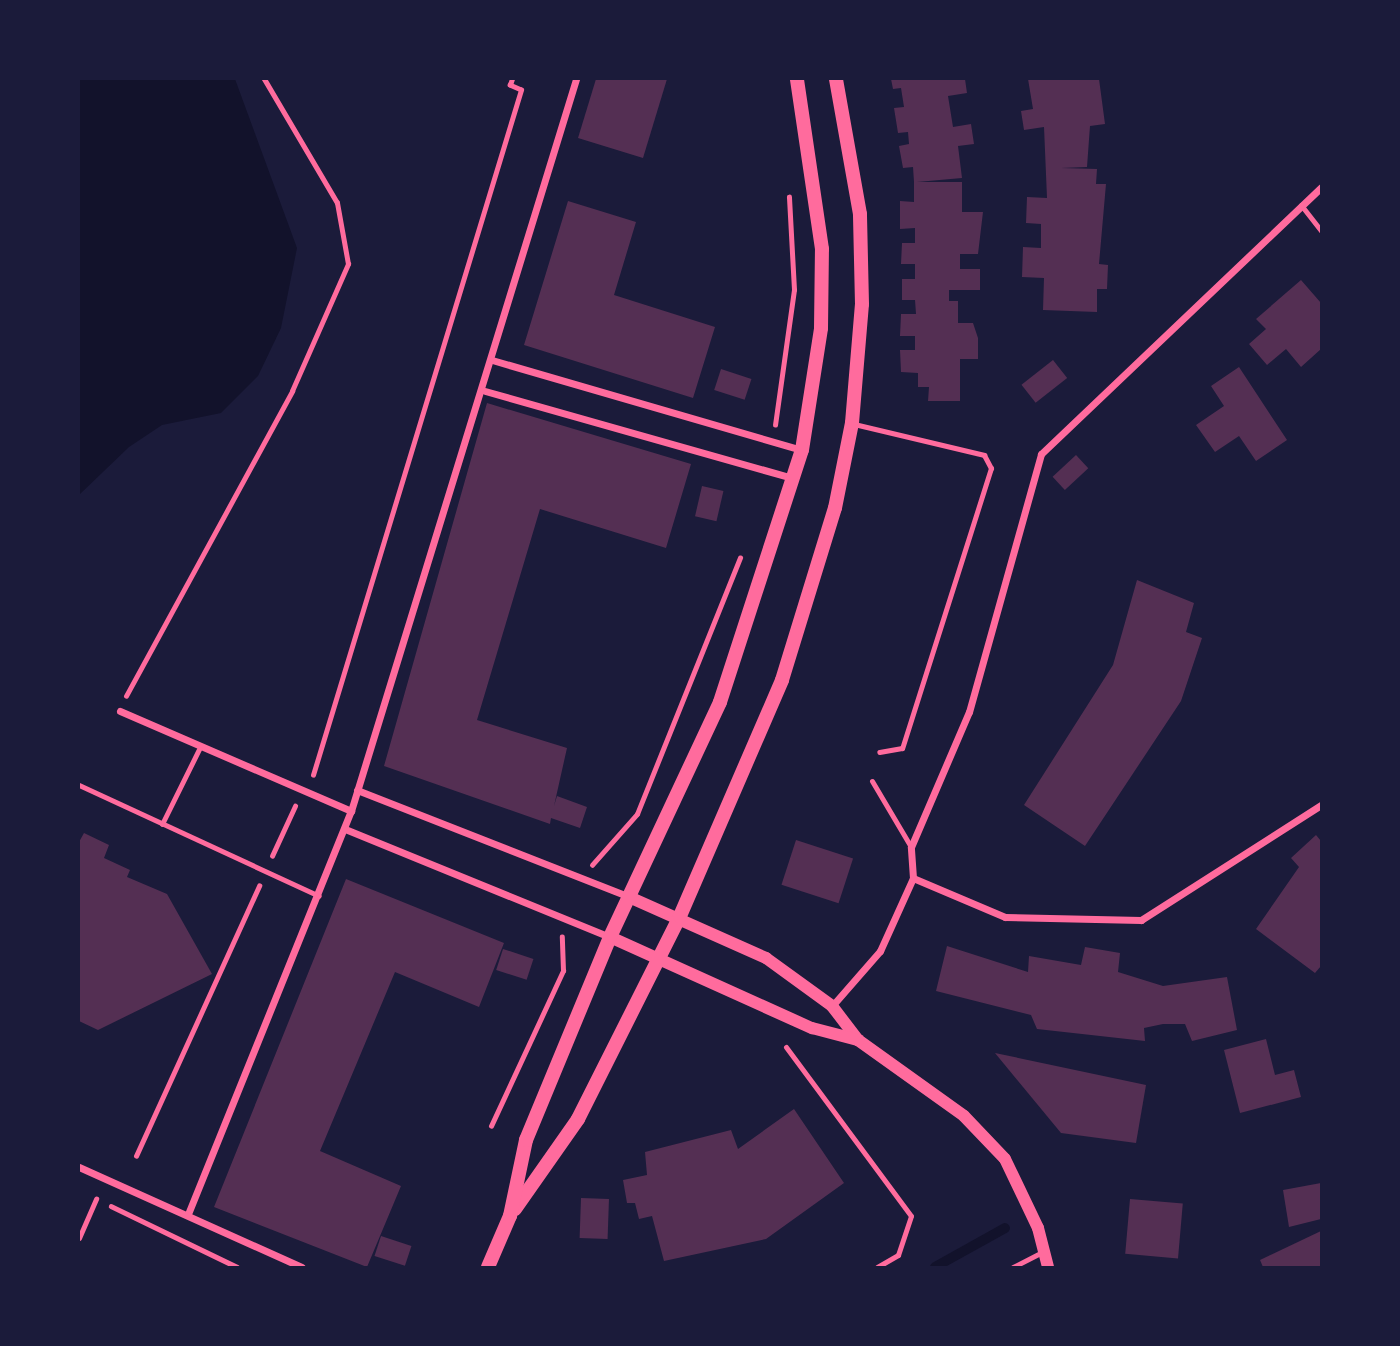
<!DOCTYPE html>
<html>
<head>
<meta charset="utf-8">
<style>
	body { margin:0 }
	#map { position:relative; width:1400px; height:1346px; overflow:hidden; background:#1b1b3a; font-family:"PT Serif",serif }
	div>[style] { position:absolute }
	.water>* { inset:0; background:#12122b }
	.stream>* { height:10px; margin:-5px; padding:0 5px; transform-origin:5px; border-radius:5px; background:#12122b }
	.building>* { inset:0; background:#542f53; transform-origin:0 0 }
	.path>* { height:4.5px; margin:-2.25px; padding:0 2.25px; transform-origin:2.25px; border-radius:2.25px; background:#ff6b9d }
	.service>* { height:5px; margin:-2.5px; padding:0 2.5px; transform-origin:2.5px; border-radius:2.5px; background:#ff6b9d }
	.minor>* { height:7px; margin:-3.5px; padding:0 3.5px; transform-origin:3.5px; border-radius:3.5px; background:#ff6b9d }
	.tertiary>* { height:12px; margin:-6px; padding:0 6px; transform-origin:6px; border-radius:6px; background:#ff6b9d }
	.secondary>* { height:14px; margin:-7px; padding:0 7px; transform-origin:7px; border-radius:7px; background:#ff6b9d }
	span { translate:-50% -50%; white-space:nowrap; text-align:center; line-height:1.15; -webkit-text-stroke:7px #1b1b3a; paint-order:stroke }
	.frame { position:absolute; inset:0; border:80px solid #1b1b3a; pointer-events:none }
</style>
</head>
<body>
<div id="map">
	<div class="water">
		<div style="clip-path:polygon(79px 79px,235px 79px,297px 248px,281px 328px,258px 376px,221px 413px,162px 425px,129px 447px,79px 495px)"></div>
	</div>
	<div class="stream">
		<div style="left:935px;top:1267px;width:80px;rotate:-29.1deg"></div>
	</div>
	<div class="building">
		<div style="clip-path:polygon(596px 79px,667px 79px,643px 158px,578px 138px)"></div>
		<div style="clip-path:polygon(891px 79px,965px 79px,967px 93px,948px 96px,953px 127px,971px 124px,974px 144px,958px 146px,962px 178px,917px 182px,962px 182px,962px 212px,983px 212px,978px 254px,960px 254px,960px 269px,980px 269px,980px 290px,949px 290px,949px 301px,958px 301px,958px 323px,973px 323px,978px 338px,978px 359px,960px 359px,960px 401px,928px 401px,929px 387px,918px 387px,918px 373px,901px 372px,900px 350px,915px 350px,915px 336px,900px 336px,901px 314px,916px 314px,915px 300px,902px 300px,902px 279px,915px 279px,915px 264px,901px 264px,902px 243px,915px 243px,915px 228px,900px 229px,900px 201px,914px 202px,914px 182px,913px 167px,903px 168px,899px 146px,909px 144px,908px 132px,898px 133px,894px 108px,904px 107px,901px 88px,893px 89px)"></div>
		<div style="clip-path:polygon(1028px 79px,1099px 79px,1105px 124px,1090px 126px,1087px 167px,1061px 168px,1097px 169px,1096px 184px,1106px 184px,1099px 264px,1108px 265px,1107px 289px,1097px 289px,1097px 312px,1043px 310px,1044px 278px,1022px 277px,1023px 247px,1041px 248px,1041px 224px,1026px 223px,1027px 197px,1047px 198px,1044px 127px,1024px 130px,1021px 111px,1033px 109px)"></div>
		<div style="clip-path:polygon(568px 201px,636px 222px,614px 295px,715px 327px,693px 398px,524px 345px)"></div>
		<div style="clip-path:polygon(1301px 280px,1321px 303px,1321px 349px,1301px 367px,1286px 349px,1267px 365px,1249px 344px,1266px 329px,1256px 319px)"></div>
		<div style="left:1053px;top:360px;width:23px;height:40px;rotate:52deg"></div>
		<div style="clip-path:polygon(1239px 367px,1287px 440px,1256px 461px,1239px 436px,1215px 452px,1196px 425px,1224px 406px,1211px 386px)"></div>
		<div style="left:721px;top:369px;width:32px;height:22px;rotate:18deg"></div>
		<div style="clip-path:polygon(487px 403px,691px 464px,666px 548px,540px 509px,477px 720px,567px 748px,554px 806px,557px 796px,587px 807px,580px 828px,551px 818px,550px 824px,384px 766px)"></div>
		<div style="left:1076px;top:455px;width:18px;height:32px;rotate:47deg"></div>
		<div style="left:702px;top:486px;width:22px;height:31px;rotate:13deg"></div>
		<div style="clip-path:polygon(1137px 580px,1194px 603px,1186px 632px,1202px 638px,1181px 701px,1085px 846px,1024px 805px,1113px 665px)"></div>
		<div style="clip-path:polygon(84px 833px,109px 845px,104px 858px,130px 870px,127px 877px,167px 894px,212px 974px,98px 1030px,79px 1021px,79px 842px)"></div>
		<div style="clip-path:polygon(1316px 835px,1321px 841px,1321px 966px,1315px 973px,1256px 929px,1299px 867px,1291px 858px)"></div>
		<div style="left:796px;top:840px;width:60px;height:47px;rotate:18deg"></div>
		<div style="clip-path:polygon(346px 879px,504px 943px,479px 1007px,395px 972px,320px 1151px,401px 1186px,367px 1267px,214px 1207px)"></div>
		<div style="clip-path:polygon(947px 946px,1028px 972px,1029px 956px,1081px 965px,1085px 947px,1120px 953px,1118px 972px,1163px 986px,1227px 977px,1237px 1030px,1192px 1041px,1185px 1024px,1163px 1024px,1144px 1028px,1145px 1041px,1037px 1029px,1031px 1015px,936px 991px)"></div>
		<div style="left:503px;top:949px;width:32px;height:22px;rotate:18deg"></div>
		<div style="clip-path:polygon(1266px 1039px,1275px 1075px,1294px 1070px,1301px 1097px,1240px 1113px,1224px 1050px)"></div>
		<div style="clip-path:polygon(995px 1053px,1146px 1085px,1136px 1143px,1061px 1133px)"></div>
		<div style="clip-path:polygon(794px 1109px,844px 1183px,766px 1239px,664px 1261px,652px 1216px,639px 1219px,635px 1203px,627px 1203px,623px 1180px,647px 1175px,645px 1152px,731px 1130px,738px 1149px)"></div>
		<div style="clip-path:polygon(1321px 1183px,1321px 1219px,1289px 1227px,1283px 1190px)"></div>
		<div style="left:581px;top:1198px;width:28px;height:40px;rotate:2deg"></div>
		<div style="left:1130px;top:1199px;width:53px;height:55px;rotate:5deg"></div>
		<div style="clip-path:polygon(1321px 1231px,1321px 1267px,1263px 1267px,1260px 1260px)"></div>
		<div style="left:381px;top:1236px;width:32px;height:21px;rotate:18deg"></div>
	</div>
	<div class="path">
		<div style="left:775px;top:425px;width:136px;rotate:-82deg"></div>
		<div style="left:794px;top:290px;width:93px;rotate:-93.1deg"></div>
		<div style="left:126px;top:696px;width:347px;rotate:-61.4deg"></div>
		<div style="left:292px;top:391px;width:139px;rotate:-66.2deg"></div>
		<div style="left:348px;top:264px;width:62px;rotate:-100.2deg"></div>
		<div style="left:337px;top:203px;width:144px;rotate:-120.5deg"></div>
		<div style="left:313px;top:775px;width:716px;rotate:-73.11deg"></div>
		<div style="left:521px;top:90px;width:12px;rotate:-156deg"></div>
		<div style="left:510px;top:85px;width:6px;rotate:-72deg"></div>
		<div style="left:272px;top:856px;width:55px;rotate:-65.3deg"></div>
		<div style="left:592px;top:865px;width:68px;rotate:-48.6deg"></div>
		<div style="left:637px;top:814px;width:276px;rotate:-68.1deg"></div>
		<div style="left:491px;top:1126px;width:171px;rotate:-65.1deg"></div>
		<div style="left:563px;top:971px;width:34px;rotate:-92deg"></div>
		<div style="left:136px;top:1156px;width:297px;rotate:-65.5deg"></div>
		<div style="left:111px;top:1206px;width:140px;rotate:25.8deg"></div>
	</div>
	<div class="service">
		<div style="left:1301px;top:205px;width:33px;rotate:52deg"></div>
		<div style="left:854px;top:424px;width:134px;rotate:13.4deg"></div>
		<div style="left:984px;top:455px;width:15px;rotate:62deg"></div>
		<div style="left:991px;top:468px;width:294px;rotate:107.6deg"></div>
		<div style="left:902px;top:748px;width:23px;rotate:170deg"></div>
		<div style="left:872px;top:781px;width:77px;rotate:59.4deg"></div>
		<div style="left:79px;top:785px;width:264px;rotate:24.8deg"></div>
		<div style="left:162px;top:824px;width:86px;rotate:-63.7deg"></div>
		<div style="left:786px;top:1047px;width:210px;rotate:53.5deg"></div>
		<div style="left:911px;top:1216px;width:41px;rotate:108.4deg"></div>
		<div style="left:898px;top:1255px;width:24px;rotate:150deg"></div>
		<div style="left:79px;top:1238px;width:43px;rotate:-66.4deg"></div>
		<div style="left:1013px;top:1267px;width:34px;rotate:-27deg"></div>
	</div>
	<div class="minor">
		<div style="left:492px;top:360px;width:323px;rotate:16.2deg"></div>
		<div style="left:485px;top:391px;width:320px;rotate:15.8deg"></div>
		<div style="left:120px;top:711px;width:252px;rotate:23.4deg"></div>
		<div style="left:357px;top:790px;width:291px;rotate:21.4deg"></div>
		<div style="left:345px;top:829px;width:286px;rotate:22.2deg"></div>
		<div style="left:913px;top:878px;width:100px;rotate:23deg"></div>
		<div style="left:1005px;top:917px;width:136px;rotate:1.3deg"></div>
		<div style="left:1141px;top:920px;width:214px;rotate:-32.6deg"></div>
		<div style="left:832px;top:1006px;width:73px;rotate:-48.9deg"></div>
		<div style="left:880px;top:951px;width:80px;rotate:-65.7deg"></div>
		<div style="left:913px;top:878px;width:31px;rotate:-94deg"></div>
		<div style="left:911px;top:847px;width:147px;rotate:-66.8deg"></div>
		<div style="left:969px;top:712px;width:268px;rotate:-74.4deg"></div>
		<div style="left:1041px;top:454px;width:387px;rotate:-43.6deg"></div>
		<div style="left:79px;top:1167px;width:244px;rotate:24.2deg"></div>
		<div style="left:188px;top:1214px;width:435px;rotate:-68deg"></div>
		<div style="left:351px;top:811px;width:766px;rotate:-72.91deg"></div>
	</div>
	<div class="tertiary">
		<div style="left:629px;top:897px;width:150px;rotate:24deg"></div>
		<div style="left:766px;top:958px;width:82px;rotate:36deg"></div>
		<div style="left:832px;top:1006px;width:43px;rotate:52.6deg"></div>
		<div style="left:858px;top:1040px;width:130px;rotate:35.6deg"></div>
		<div style="left:964px;top:1116px;width:59px;rotate:46.4deg"></div>
		<div style="left:1005px;top:1159px;width:76px;rotate:64.4deg"></div>
		<div style="left:1038px;top:1228px;width:40px;rotate:75.6deg"></div>
		<div style="left:610px;top:937px;width:222px;rotate:24.3deg"></div>
		<div style="left:812px;top:1028px;width:48px;rotate:14.6deg"></div>
	</div>
	<div class="secondary">
		<div style="left:515px;top:1209px;width:110px;rotate:-55deg"></div>
		<div style="left:578px;top:1119px;width:227px;rotate:-63.3deg"></div>
		<div style="left:680px;top:916px;width:257px;rotate:-66.6deg"></div>
		<div style="left:782px;top:680px;width:180px;rotate:-72.9deg"></div>
		<div style="left:835px;top:508px;width:87px;rotate:-78.7deg"></div>
		<div style="left:852px;top:423px;width:119px;rotate:-85.2deg"></div>
		<div style="left:862px;top:304px;width:90px;rotate:-91.3deg"></div>
		<div style="left:860px;top:214px;width:137px;rotate:-100.1deg"></div>
		<div style="left:488px;top:1267px;width:56px;rotate:-66.7deg"></div>
		<div style="left:510px;top:1216px;width:78px;rotate:-78.1deg"></div>
		<div style="left:526px;top:1140px;width:220px;rotate:-67.5deg"></div>
		<div style="left:610px;top:937px;width:259px;rotate:-64.9deg"></div>
		<div style="left:720px;top:702px;width:265px;rotate:-72deg"></div>
		<div style="left:802px;top:450px;width:123px;rotate:-81.1deg"></div>
		<div style="left:821px;top:328px;width:79px;rotate:-89.3deg"></div>
		<div style="left:822px;top:249px;width:172px;rotate:-98.4deg"></div>
	</div>
	<div class="frame"></div>
</div>
</body>
</html>
